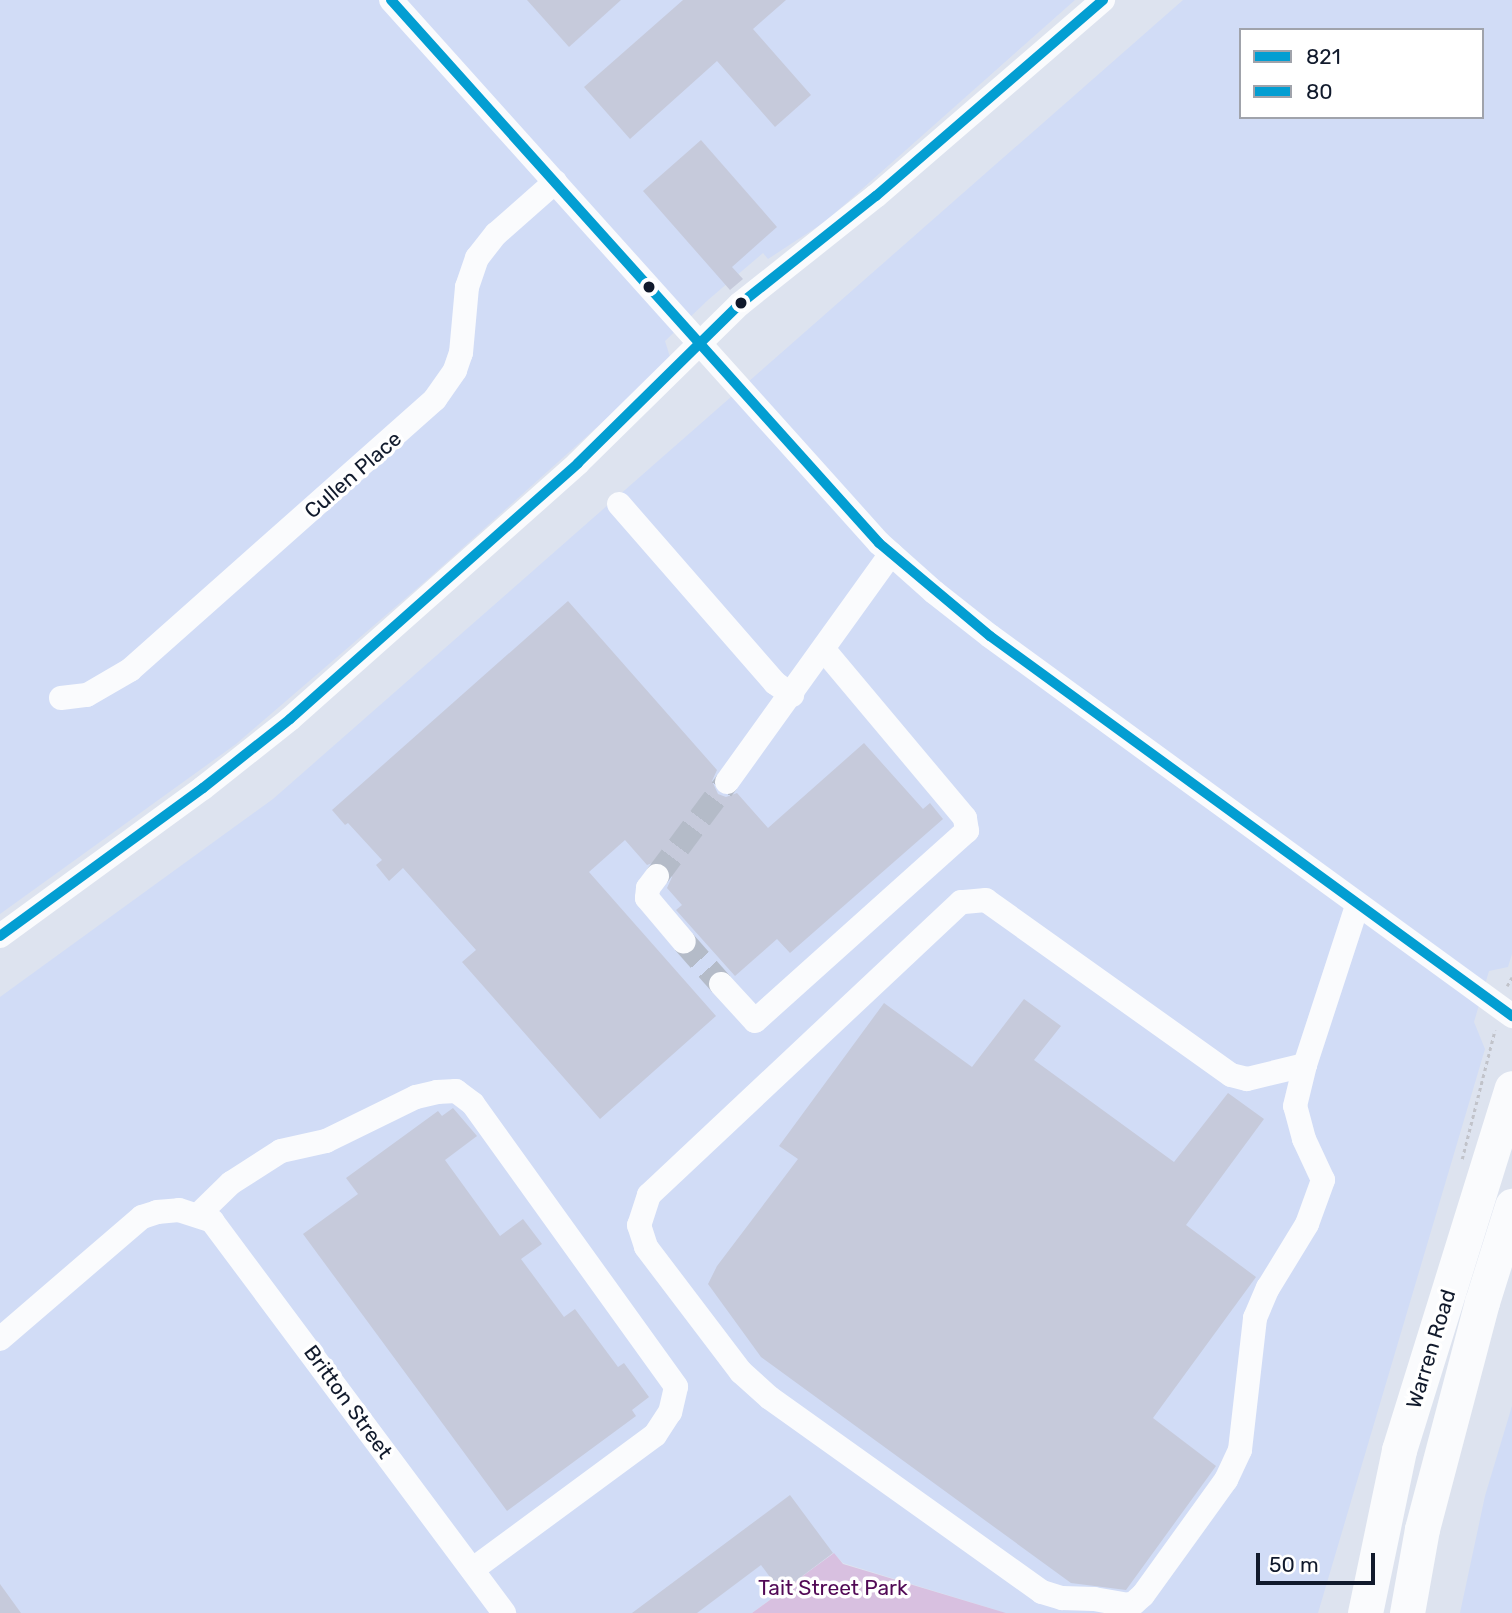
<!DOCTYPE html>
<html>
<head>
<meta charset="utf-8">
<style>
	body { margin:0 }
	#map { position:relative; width:1512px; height:1613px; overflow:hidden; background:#dde3ef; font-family:Rubik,sans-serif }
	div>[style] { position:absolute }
	.built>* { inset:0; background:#d1dcf6 }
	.green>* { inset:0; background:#d8c0e0 }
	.building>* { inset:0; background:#c6cadb }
	.minor-tunnel>* { height:24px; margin-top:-12px; transform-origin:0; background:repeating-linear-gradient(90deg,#b4bbc8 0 24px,transparent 0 36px) }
	.path>* { height:2.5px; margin-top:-1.25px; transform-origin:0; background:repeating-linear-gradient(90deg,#c1c3ca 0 3.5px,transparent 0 7px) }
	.minor>* { height:24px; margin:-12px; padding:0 12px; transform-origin:12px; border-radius:12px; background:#fafbfd }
	.highway>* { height:35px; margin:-17.5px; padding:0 17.5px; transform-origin:17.5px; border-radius:17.5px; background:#fafbfd }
	.bus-1>* { height:10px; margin:-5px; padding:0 5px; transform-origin:5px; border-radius:5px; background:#039ed2 }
	.bus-2>* { height:10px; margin:-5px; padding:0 5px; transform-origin:5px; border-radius:5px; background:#039ed2 }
	.dots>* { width:19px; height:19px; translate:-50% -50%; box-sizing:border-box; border:4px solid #fff; border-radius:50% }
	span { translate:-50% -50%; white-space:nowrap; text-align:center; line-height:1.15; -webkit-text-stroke:7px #fff; paint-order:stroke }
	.street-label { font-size:21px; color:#111a2c }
	.park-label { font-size:21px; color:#520a56 }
	.legend { position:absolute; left:1239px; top:28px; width:245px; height:91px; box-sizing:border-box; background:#fff; border:2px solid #a0a3ab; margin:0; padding:9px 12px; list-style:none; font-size:21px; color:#111a2c }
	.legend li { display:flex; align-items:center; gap:14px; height:35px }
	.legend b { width:35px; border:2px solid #a0a3ab }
	.scale { position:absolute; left:1256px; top:1553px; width:119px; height:32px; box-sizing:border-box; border:4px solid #111a2c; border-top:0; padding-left:9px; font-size:21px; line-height:24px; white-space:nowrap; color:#111a2c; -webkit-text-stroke:5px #fff; paint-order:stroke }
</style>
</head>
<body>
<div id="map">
	<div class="built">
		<div style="clip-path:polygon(0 0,1075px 0,826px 221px,768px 259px,763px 253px,708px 300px,665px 341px,670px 357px,656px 374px,429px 578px,236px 744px,0 914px)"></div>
		<div style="clip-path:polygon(evenodd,1183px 0,1512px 0,1512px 954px,1508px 967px,1489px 971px,1474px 1022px,1485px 1049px,1318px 1613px,1006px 1613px,843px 1563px,833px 1553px,752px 1613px,0 1613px,0 997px,273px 799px,1183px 0,1241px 30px,1482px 30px,1482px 117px,1241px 117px,1241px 30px)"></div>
		<div style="clip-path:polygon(1512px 1406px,1512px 1613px,1460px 1613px,1485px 1496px)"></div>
	</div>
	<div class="green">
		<div style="clip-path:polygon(834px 1553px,843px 1564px,1006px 1613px,752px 1613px)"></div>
	</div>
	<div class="building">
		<div style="clip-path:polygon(527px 0,621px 0,569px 47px)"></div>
		<div style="clip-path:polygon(683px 0,786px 0,753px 29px,811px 95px,775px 127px,717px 61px,630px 139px,584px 87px)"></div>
		<div style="clip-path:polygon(701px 140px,777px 227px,732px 267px,743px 279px,730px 290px,643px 191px)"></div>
		<div style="clip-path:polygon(568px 601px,717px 770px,712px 781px,718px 794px,726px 797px,737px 793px,768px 828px,864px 743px,923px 809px,930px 803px,943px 819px,790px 953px,777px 939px,735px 976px,676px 910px,682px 905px,667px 888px,672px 877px,666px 865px,658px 861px,647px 865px,625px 840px,589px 872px,716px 1016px,600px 1119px,462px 962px,476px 950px,403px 868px,389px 881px,376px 865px,382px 860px,348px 823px,345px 825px,332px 810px)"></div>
		<div style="clip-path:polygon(1024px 999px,1061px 1026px,1034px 1060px,1174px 1162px,1228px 1093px,1264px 1119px,1186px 1225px,1256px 1277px,1153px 1418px,1216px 1466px,1126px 1590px,1071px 1583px,761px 1357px,708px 1284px,717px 1266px,798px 1159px,779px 1146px,884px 1003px,972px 1067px)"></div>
		<div style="clip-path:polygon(453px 1108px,477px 1136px,445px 1160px,500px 1236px,523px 1219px,542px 1244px,521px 1259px,564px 1317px,575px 1309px,618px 1367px,624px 1363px,649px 1397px,632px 1410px,636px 1416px,507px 1511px,303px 1234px,358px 1194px,346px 1178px,438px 1111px,442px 1116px)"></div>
		<div style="clip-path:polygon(790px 1495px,833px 1553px,781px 1592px,761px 1565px,697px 1613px,632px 1613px)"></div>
		<div style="clip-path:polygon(0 1584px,21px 1613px,0 1613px)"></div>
	</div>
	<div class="minor-tunnel">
		<div style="left:657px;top:876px;width:117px;rotate:-53.3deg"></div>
		<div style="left:684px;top:942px;width:56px;rotate:48.6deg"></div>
	</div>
	<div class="path">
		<div style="left:1507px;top:986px;width:10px;rotate:-61deg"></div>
		<div style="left:1462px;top:1159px;width:133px;rotate:-75.7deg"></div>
	</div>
	<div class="minor">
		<div style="left:391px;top:0;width:730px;rotate:48.05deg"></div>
		<div style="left:879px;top:543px;width:74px;rotate:41.7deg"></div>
		<div style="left:934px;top:592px;width:71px;rotate:38.2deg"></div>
		<div style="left:990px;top:636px;width:646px;rotate:36.05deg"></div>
		<div style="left:619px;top:504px;width:237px;rotate:48.9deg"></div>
		<div style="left:775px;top:683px;width:21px;rotate:35deg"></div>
		<div style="left:61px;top:698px;width:26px;rotate:-7deg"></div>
		<div style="left:87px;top:695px;width:50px;rotate:-30.2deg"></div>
		<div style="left:130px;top:670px;width:408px;rotate:-41.6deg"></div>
		<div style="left:435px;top:399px;width:35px;rotate:-55deg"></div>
		<div style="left:455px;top:370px;width:18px;rotate:-71deg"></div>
		<div style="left:461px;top:353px;width:66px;rotate:-84.8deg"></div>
		<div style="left:467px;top:287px;width:31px;rotate:-71deg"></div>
		<div style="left:477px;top:258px;width:31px;rotate:-52deg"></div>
		<div style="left:496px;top:234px;width:79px;rotate:-41.4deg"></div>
		<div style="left:727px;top:782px;width:281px;rotate:-54.3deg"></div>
		<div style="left:657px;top:876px;width:15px;rotate:127deg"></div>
		<div style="left:648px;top:888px;width:10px;rotate:96deg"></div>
		<div style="left:647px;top:898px;width:57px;rotate:49.9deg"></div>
		<div style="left:0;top:936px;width:251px;rotate:-36.1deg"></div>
		<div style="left:203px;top:788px;width:111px;rotate:-38.4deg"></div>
		<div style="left:290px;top:719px;width:385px;rotate:-41.6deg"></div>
		<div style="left:578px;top:463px;width:227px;rotate:-44.5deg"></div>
		<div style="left:740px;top:304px;width:174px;rotate:-38.5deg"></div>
		<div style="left:876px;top:196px;width:300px;rotate:-40.8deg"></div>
		<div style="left:721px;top:984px;width:50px;rotate:47.4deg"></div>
		<div style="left:755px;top:1021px;width:285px;rotate:-41.9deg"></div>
		<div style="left:967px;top:831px;width:13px;rotate:-99deg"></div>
		<div style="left:965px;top:818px;width:219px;rotate:-130deg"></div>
		<div style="left:1305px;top:1065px;width:60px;rotate:166.4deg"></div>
		<div style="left:1247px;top:1079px;width:16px;rotate:-166deg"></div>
		<div style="left:1231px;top:1075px;width:301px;rotate:-144.5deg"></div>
		<div style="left:986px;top:900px;width:25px;rotate:175deg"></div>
		<div style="left:961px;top:902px;width:428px;rotate:136.8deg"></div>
		<div style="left:649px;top:1195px;width:32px;rotate:108deg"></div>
		<div style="left:639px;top:1225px;width:23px;rotate:72deg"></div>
		<div style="left:646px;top:1247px;width:157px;rotate:52.8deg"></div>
		<div style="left:741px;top:1372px;width:39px;rotate:42deg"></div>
		<div style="left:770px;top:1398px;width:334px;rotate:35.5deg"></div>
		<div style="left:1042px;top:1592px;width:21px;rotate:17deg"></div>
		<div style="left:1062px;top:1598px;width:32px;rotate:2deg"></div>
		<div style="left:1094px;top:1599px;width:34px;rotate:10deg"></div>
		<div style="left:1127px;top:1605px;width:7px;rotate:-16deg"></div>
		<div style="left:1134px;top:1603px;width:12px;rotate:-42deg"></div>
		<div style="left:1143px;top:1595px;width:142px;rotate:-54.2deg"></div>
		<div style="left:1226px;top:1480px;width:33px;rotate:-65deg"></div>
		<div style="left:1240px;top:1450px;width:133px;rotate:-83.5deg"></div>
		<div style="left:1255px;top:1318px;width:33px;rotate:-67deg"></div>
		<div style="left:1268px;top:1288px;width:75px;rotate:-58.6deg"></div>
		<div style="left:1307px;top:1224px;width:47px;rotate:-70deg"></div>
		<div style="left:1323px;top:1180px;width:45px;rotate:-114.9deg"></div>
		<div style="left:1304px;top:1139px;width:34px;rotate:-105deg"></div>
		<div style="left:1295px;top:1106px;width:42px;rotate:-76.3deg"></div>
		<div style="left:1305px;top:1065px;width:167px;rotate:-71.9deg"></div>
		<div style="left:198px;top:1215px;width:46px;rotate:-44.1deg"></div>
		<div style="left:231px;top:1183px;width:59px;rotate:-32.6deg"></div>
		<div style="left:281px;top:1151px;width:46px;rotate:-12.5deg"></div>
		<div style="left:326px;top:1141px;width:100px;rotate:-26.1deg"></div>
		<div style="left:416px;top:1097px;width:22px;rotate:-13deg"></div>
		<div style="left:437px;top:1092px;width:19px;rotate:-3deg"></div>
		<div style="left:456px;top:1091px;width:21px;rotate:37deg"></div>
		<div style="left:473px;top:1104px;width:348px;rotate:54.3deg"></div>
		<div style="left:676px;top:1387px;width:26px;rotate:103deg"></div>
		<div style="left:670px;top:1412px;width:27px;rotate:123deg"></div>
		<div style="left:655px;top:1435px;width:227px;rotate:143.6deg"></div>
		<div style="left:0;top:1339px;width:187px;rotate:-40.7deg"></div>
		<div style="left:142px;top:1217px;width:16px;rotate:-18deg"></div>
		<div style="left:157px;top:1212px;width:22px;rotate:-5deg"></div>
		<div style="left:179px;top:1210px;width:35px;rotate:18deg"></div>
		<div style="left:212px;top:1221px;width:489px;rotate:53.3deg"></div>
	</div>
	<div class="highway">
		<div style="left:1365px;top:1613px;width:167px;rotate:-78.2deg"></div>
		<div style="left:1399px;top:1450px;width:379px;rotate:-72.7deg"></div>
		<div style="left:1407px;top:1613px;width:85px;rotate:-79.9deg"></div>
		<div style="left:1422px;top:1529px;width:235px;rotate:-75.2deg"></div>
		<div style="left:1482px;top:1302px;width:101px;rotate:-72.6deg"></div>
	</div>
	<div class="bus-1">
		<div style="left:391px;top:0;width:730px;rotate:48.05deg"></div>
		<div style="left:879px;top:543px;width:145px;rotate:40deg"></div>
		<div style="left:990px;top:636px;width:646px;rotate:36.05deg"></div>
	</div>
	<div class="bus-2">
		<div style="left:0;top:936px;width:251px;rotate:-36.1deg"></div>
		<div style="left:203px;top:788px;width:111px;rotate:-38.4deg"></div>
		<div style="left:290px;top:719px;width:385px;rotate:-41.6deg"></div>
		<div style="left:578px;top:463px;width:227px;rotate:-44.5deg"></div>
		<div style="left:740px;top:304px;width:174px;rotate:-38.5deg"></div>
		<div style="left:876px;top:196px;width:300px;rotate:-40.8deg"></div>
	</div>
	<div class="dots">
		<div style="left:649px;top:287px;background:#111a2c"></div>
		<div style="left:741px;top:303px;background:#111a2c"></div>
	</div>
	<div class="street-label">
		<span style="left:353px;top:475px;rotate:-41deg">Cullen Place</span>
		<span style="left:1431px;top:1349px;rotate:-73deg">Warren Road</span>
		<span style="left:348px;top:1402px;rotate:54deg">Britton Street</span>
	</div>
	<div class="park-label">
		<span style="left:833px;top:1588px">Tait Street Park</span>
	</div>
	<ul class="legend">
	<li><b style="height:9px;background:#039ed2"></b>821</li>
	<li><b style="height:9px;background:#039ed2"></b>80</li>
	</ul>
	<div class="scale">50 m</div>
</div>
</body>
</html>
